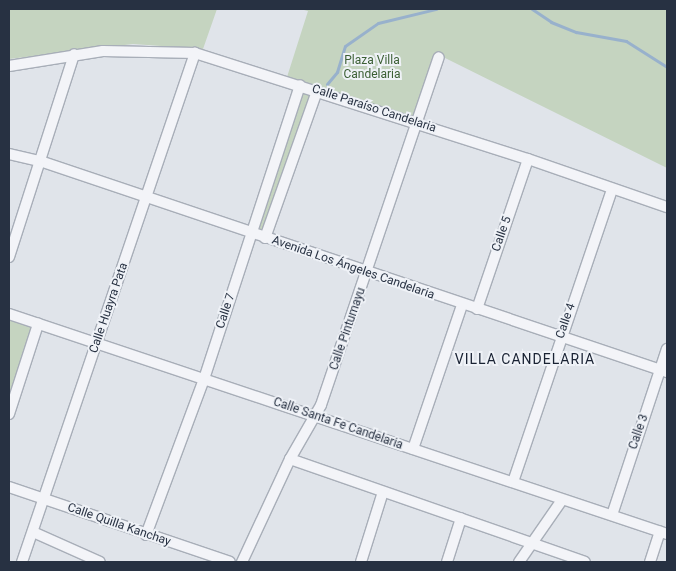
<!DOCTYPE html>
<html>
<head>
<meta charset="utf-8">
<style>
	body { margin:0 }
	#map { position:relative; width:676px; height:571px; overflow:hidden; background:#e0e4ea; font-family:Roboto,sans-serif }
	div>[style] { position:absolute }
	.green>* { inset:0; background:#c5d4c0 }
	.stream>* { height:3px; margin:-1.5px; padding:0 1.5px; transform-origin:1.5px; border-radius:1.5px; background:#98b1cc }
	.roads { filter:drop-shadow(1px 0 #a8aeb8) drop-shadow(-1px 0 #a8aeb8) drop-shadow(0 1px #a8aeb8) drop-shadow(0 -1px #a8aeb8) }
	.minor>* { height:10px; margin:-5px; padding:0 5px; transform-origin:5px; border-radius:5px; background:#f3f4f8 }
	span { translate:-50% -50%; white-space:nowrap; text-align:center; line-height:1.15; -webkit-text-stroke:4px #eff2f7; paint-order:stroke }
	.park-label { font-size:12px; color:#3b5f34 }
	.street-label { font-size:12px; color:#273142 }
	.neighbourhood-label { font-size:14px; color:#192233; letter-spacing:1px }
	.frame { position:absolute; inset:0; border:10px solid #273142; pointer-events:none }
</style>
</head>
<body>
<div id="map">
	<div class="green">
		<div style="clip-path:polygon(9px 9px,217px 9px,203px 49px,133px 44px,9px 59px)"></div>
		<div style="clip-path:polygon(300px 9px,667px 9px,667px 168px,435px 53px,413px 117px,287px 77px,308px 11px)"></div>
		<div style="clip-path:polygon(302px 94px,309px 94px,311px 97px,263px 232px,257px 230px)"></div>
		<div style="clip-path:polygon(9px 319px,34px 328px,9px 405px)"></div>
	</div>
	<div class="stream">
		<div style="left:532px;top:9px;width:23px;rotate:34deg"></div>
		<div style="left:551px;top:22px;width:27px;rotate:22deg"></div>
		<div style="left:576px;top:32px;width:51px;rotate:10.2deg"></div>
		<div style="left:626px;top:41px;width:49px;rotate:32.4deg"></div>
		<div style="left:327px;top:84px;width:16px;rotate:-50deg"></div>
		<div style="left:337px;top:72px;width:27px;rotate:-73deg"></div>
		<div style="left:345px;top:46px;width:40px;rotate:-34.9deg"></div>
		<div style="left:378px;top:23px;width:60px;rotate:-13.6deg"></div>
	</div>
	<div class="roads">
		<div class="minor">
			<div style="left:9px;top:66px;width:95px;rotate:-9.1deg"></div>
			<div style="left:103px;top:51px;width:92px;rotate:1.2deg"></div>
			<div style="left:195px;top:53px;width:349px;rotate:17.7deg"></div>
			<div style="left:528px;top:159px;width:147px;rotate:19.1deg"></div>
			<div style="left:9px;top:154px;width:32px;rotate:13deg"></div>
			<div style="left:40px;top:161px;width:662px;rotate:18.6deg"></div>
			<div style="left:265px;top:238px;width:156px;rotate:-70.5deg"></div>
			<div style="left:9px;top:257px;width:213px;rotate:-72.2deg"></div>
			<div style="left:477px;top:309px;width:158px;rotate:-71.2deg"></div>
			<div style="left:9px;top:314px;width:694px;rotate:18.49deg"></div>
			<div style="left:9px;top:414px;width:95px;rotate:-72.1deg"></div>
			<div style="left:413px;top:449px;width:152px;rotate:-71.2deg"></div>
			<div style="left:290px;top:459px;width:312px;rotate:19.2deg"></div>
			<div style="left:513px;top:482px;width:309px;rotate:-71.3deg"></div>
			<div style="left:9px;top:487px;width:233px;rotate:18.7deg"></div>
			<div style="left:612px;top:515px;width:175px;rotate:-71.7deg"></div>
			<div style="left:33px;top:532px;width:73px;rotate:24.1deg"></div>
			<div style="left:146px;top:535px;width:166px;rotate:-69.6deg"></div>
			<div style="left:204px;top:379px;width:309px;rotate:-71.9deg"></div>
			<div style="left:22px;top:562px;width:538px;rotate:-71.23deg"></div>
			<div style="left:242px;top:562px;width:114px;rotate:-65deg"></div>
			<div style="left:290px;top:459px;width:62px;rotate:-60.1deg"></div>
			<div style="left:321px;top:405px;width:367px;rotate:-71.3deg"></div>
			<div style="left:361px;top:562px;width:73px;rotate:-72.6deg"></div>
			<div style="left:447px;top:562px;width:46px;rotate:-72.3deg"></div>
			<div style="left:519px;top:562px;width:75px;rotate:-55.3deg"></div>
			<div style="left:650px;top:562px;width:32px;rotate:-72deg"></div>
		</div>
	</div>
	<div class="park-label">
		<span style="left:372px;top:68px">Plaza Villa<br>Candelaria</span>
	</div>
	<div class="street-label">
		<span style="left:374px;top:109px;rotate:18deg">Calle Paraíso Candelaria</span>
		<span style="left:502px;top:234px;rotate:-71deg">Calle 5</span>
		<span style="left:353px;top:268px;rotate:19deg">Avenida Los Ángeles Candelaria</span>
		<span style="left:109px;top:308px;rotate:-71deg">Calle Huayra Pata</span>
		<span style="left:226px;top:311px;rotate:-72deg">Calle 7</span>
		<span style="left:566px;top:321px;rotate:-71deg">Calle 4</span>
		<span style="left:348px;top:329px;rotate:-71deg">Calle Pintumayu</span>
		<span style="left:338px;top:424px;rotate:19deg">Calle Santa Fe Candelaria</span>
		<span style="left:639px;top:432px;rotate:-71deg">Calle 3</span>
		<span style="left:119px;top:525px;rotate:19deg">Calle Quilla Kanchay</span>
	</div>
	<div class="neighbourhood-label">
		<span style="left:525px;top:359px">VILLA CANDELARIA</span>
	</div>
	<div class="frame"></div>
</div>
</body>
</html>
